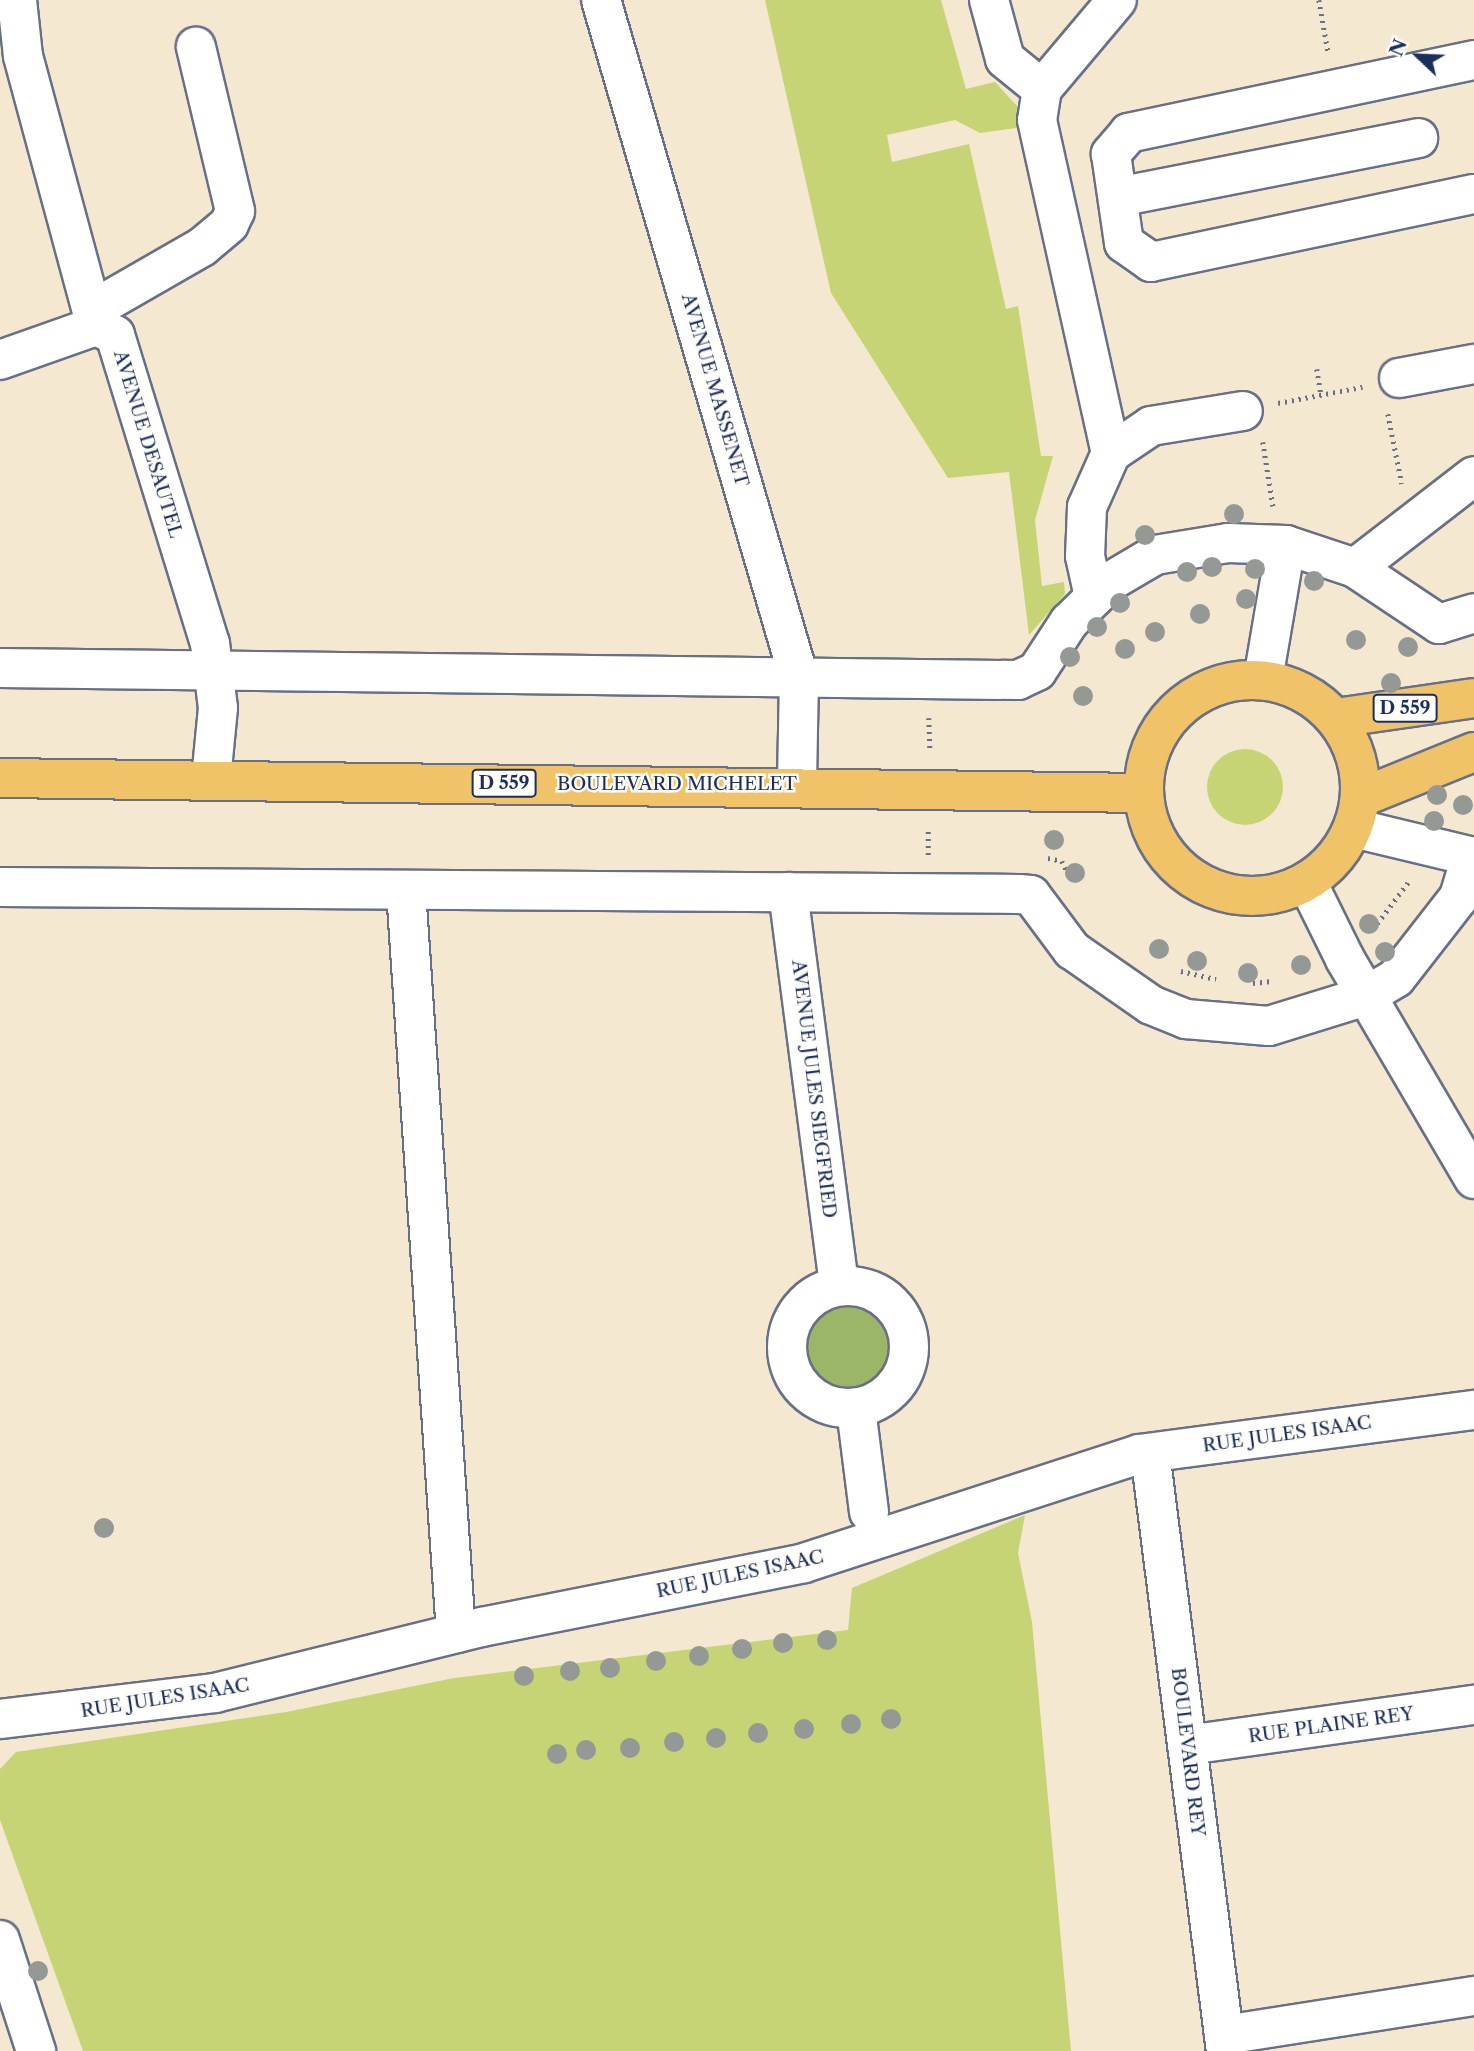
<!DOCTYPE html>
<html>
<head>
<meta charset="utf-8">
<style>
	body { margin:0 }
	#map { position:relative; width:1474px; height:2051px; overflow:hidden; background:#f5e8d1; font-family:"Libre Caslon Text",serif }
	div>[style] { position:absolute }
	.green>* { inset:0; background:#c6d476 }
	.round { border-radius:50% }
	.forest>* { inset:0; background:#9cb667 }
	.path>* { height:4.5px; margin-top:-2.25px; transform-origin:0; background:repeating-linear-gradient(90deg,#677086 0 2px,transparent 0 7px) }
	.roads { filter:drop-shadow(2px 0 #677086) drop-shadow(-2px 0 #677086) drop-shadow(0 2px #677086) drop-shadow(0 -2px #677086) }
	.minor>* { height:38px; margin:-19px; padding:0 19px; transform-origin:19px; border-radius:19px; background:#fff }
	.minor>.ring { margin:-19px; padding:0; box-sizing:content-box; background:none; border:38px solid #fff; border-radius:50% }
	.major>* { height:38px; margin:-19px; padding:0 19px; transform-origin:19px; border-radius:19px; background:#f1c369 }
	.major>.ring { margin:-19px; padding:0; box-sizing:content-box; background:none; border:38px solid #f1c369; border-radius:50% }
	.trees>* { width:20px; height:20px; margin:-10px; border-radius:50%; background:#959995 }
	span { translate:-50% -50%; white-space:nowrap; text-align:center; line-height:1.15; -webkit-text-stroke:5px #fdfcf7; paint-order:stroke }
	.shield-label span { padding:2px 5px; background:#fdfcf7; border:2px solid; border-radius:5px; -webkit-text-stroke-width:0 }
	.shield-label { font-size:18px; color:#1b2f5e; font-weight:700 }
	.street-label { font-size:19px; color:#1b2f5e }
	.north { position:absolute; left:1383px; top:21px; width:70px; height:70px; -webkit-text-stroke:5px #fdfcf7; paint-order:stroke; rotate:293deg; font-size:19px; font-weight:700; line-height:28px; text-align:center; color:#1b2f5e }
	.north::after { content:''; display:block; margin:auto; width:24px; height:32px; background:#1b2f5e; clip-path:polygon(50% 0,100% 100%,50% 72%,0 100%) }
</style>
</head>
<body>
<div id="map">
	<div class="green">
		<div style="clip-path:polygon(765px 0,941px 0,966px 89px,995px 82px,1018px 107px,1024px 127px,980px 133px,955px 120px,887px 135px,892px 162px,969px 144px,1006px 309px,1018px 306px,1041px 456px,1053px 456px,1035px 520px,1042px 586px,1064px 582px,1065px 594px,1029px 635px,1009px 472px,948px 478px,831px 293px)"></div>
		<div class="round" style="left:1207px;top:749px;width:76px;height:76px"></div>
		<div style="clip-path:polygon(1025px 1515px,1018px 1553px,1032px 1622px,1071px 2051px,83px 2051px,0 1820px,0 1769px,16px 1752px,286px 1712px,454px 1678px,848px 1630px,852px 1588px)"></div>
	</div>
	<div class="forest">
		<div class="round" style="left:798px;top:1300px;width:94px;height:94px"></div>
	</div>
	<div class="path">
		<div style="left:1319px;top:0;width:52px;rotate:80deg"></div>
		<div style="left:1317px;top:369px;width:25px;rotate:81deg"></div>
		<div style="left:1278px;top:403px;width:86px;rotate:-10.8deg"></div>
		<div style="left:1388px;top:414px;width:71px;rotate:78.7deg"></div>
		<div style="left:1263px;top:442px;width:65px;rotate:81.1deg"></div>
		<div style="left:929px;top:718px;width:33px;rotate:88deg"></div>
		<div style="left:928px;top:855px;width:26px;rotate:-90deg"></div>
		<div style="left:1048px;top:858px;width:14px;rotate:12deg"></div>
		<div style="left:1062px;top:861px;width:19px;rotate:65deg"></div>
		<div style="left:1373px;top:929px;width:60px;rotate:-53.1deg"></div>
		<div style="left:1181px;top:971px;width:36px;rotate:13deg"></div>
		<div style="left:1253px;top:983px;width:19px;rotate:-6deg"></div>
	</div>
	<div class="roads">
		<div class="minor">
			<div style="left:17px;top:0;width:56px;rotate:83.9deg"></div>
			<div style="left:23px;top:56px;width:280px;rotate:74.9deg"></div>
			<div style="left:601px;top:0;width:706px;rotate:73.72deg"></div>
			<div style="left:799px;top:678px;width:107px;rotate:91.1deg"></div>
			<div style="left:989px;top:0;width:61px;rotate:74.8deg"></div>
			<div style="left:1005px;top:59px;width:48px;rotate:39deg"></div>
			<div style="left:1042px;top:89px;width:31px;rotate:99deg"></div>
			<div style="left:1037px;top:120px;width:341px;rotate:77.5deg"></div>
			<div style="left:1111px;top:453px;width:59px;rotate:114deg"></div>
			<div style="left:1087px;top:507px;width:49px;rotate:92.3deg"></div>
			<div style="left:1085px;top:556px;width:42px;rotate:77.6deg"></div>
			<div style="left:1474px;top:60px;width:353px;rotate:168.1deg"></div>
			<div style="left:1129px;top:133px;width:28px;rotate:131deg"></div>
			<div style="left:1111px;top:154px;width:90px;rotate:81.7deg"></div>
			<div style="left:1124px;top:243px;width:33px;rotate:35deg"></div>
			<div style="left:1151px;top:262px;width:330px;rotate:-11.9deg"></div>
			<div style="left:1042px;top:89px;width:116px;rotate:-49.9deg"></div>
			<div style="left:1118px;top:197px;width:306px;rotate:-11.1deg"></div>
			<div style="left:94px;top:309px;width:125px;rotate:-29.9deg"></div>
			<div style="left:202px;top:247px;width:35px;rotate:-40deg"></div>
			<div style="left:229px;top:224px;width:14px;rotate:-65deg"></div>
			<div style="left:235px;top:211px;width:169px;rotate:-103.4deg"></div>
			<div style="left:96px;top:326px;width:21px;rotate:25deg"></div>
			<div style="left:115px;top:335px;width:322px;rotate:72.9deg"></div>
			<div style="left:210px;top:643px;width:65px;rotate:83deg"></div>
			<div style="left:218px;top:708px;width:72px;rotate:95.6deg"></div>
			<div style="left:0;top:360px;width:102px;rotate:-19.5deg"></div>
			<div style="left:1399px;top:378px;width:76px;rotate:-10.6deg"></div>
			<div style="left:1111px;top:453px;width:48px;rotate:-34deg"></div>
			<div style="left:1151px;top:426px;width:93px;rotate:-9.3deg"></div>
			<div style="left:1286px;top:545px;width:73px;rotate:18.4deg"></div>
			<div style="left:1355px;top:568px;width:101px;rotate:33.7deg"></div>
			<div style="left:1439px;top:624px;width:37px;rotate:-17deg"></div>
			<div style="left:1355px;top:568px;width:150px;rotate:-37.7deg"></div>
			<div style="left:0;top:668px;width:1018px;rotate:0.68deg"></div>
			<div style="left:1018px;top:680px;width:21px;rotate:-25deg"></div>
			<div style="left:1037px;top:671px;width:59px;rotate:-56.9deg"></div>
			<div style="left:1069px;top:622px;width:59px;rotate:-44.3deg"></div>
			<div style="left:1111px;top:581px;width:51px;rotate:-30.6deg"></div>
			<div style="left:1155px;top:555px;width:74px;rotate:-9.3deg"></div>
			<div style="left:1228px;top:543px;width:58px;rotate:2deg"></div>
			<div style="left:1286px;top:545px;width:136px;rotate:99.7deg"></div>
			<div style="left:1353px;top:828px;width:124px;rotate:13.5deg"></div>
			<div style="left:1307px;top:882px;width:86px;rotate:63.7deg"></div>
			<div style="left:1345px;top:959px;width:255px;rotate:59.6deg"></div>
			<div style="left:0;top:887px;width:1019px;rotate:0.39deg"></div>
			<div style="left:1019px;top:894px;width:12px;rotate:5deg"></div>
			<div style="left:1031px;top:895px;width:69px;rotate:53.3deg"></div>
			<div style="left:1072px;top:950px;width:96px;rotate:34.8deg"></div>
			<div style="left:1151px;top:1005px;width:38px;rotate:22deg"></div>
			<div style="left:1186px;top:1019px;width:83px;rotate:4.8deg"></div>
			<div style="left:1269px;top:1026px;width:102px;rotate:-17.2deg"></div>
			<div style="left:1366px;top:996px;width:35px;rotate:-31deg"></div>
			<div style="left:1396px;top:978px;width:103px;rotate:-52.1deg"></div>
			<div style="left:1459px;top:897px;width:42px;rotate:-73.3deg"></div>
			<div style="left:406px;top:890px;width:745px;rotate:86.15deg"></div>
			<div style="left:788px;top:892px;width:396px;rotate:82.6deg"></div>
			<div class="ring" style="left:787px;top:1286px;width:84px;height:84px"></div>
			<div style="left:856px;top:1409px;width:104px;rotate:82.8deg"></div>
			<div style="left:1150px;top:1453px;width:603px;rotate:82.76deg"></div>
			<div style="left:0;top:1719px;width:217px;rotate:-6.9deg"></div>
			<div style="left:215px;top:1693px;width:275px;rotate:-13.9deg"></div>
			<div style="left:482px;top:1627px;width:328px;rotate:-11.2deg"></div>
			<div style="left:804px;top:1563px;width:352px;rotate:-18deg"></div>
			<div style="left:1139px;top:1454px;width:338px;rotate:-7.5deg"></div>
			<div style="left:1188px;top:1745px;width:289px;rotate:-8deg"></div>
			<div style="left:0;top:1940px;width:117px;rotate:72deg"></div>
			<div style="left:1224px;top:2035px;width:253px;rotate:-8.9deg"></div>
		</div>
		<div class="major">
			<div class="ring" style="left:1144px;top:680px;width:178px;height:178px"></div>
			<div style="left:1336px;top:718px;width:139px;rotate:-8.2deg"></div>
			<div style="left:0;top:778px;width:1144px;rotate:0.75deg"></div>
			<div style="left:1360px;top:798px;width:123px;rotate:-22deg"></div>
		</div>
	</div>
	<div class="trees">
		<div style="left:1234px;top:514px"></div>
		<div style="left:1145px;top:535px"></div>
		<div style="left:1212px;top:567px"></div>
		<div style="left:1255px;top:569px"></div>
		<div style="left:1187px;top:572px"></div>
		<div style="left:1314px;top:581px"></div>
		<div style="left:1246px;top:599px"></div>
		<div style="left:1120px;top:603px"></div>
		<div style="left:1200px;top:614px"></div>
		<div style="left:1097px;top:627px"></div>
		<div style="left:1155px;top:632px"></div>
		<div style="left:1356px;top:640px"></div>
		<div style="left:1408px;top:647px"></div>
		<div style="left:1125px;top:649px"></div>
		<div style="left:1070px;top:657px"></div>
		<div style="left:1391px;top:683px"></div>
		<div style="left:1083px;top:696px"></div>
		<div style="left:1437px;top:795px"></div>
		<div style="left:1463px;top:805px"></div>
		<div style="left:1434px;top:821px"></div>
		<div style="left:1054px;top:840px"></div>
		<div style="left:1075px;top:873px"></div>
		<div style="left:1369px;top:924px"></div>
		<div style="left:1159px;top:949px"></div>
		<div style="left:1385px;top:952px"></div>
		<div style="left:1197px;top:961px"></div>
		<div style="left:1301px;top:965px"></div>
		<div style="left:1248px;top:973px"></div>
		<div style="left:104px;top:1528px"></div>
		<div style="left:827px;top:1640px"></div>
		<div style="left:783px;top:1643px"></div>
		<div style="left:742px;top:1649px"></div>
		<div style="left:699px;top:1656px"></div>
		<div style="left:656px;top:1661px"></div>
		<div style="left:610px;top:1668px"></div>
		<div style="left:570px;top:1671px"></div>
		<div style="left:524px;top:1676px"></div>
		<div style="left:891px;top:1719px"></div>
		<div style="left:851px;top:1724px"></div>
		<div style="left:804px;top:1729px"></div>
		<div style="left:758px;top:1733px"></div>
		<div style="left:716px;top:1738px"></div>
		<div style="left:674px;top:1742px"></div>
		<div style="left:630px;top:1748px"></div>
		<div style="left:586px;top:1750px"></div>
		<div style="left:557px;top:1754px"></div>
		<div style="left:38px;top:1971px"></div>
	</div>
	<div class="shield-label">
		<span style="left:1405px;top:708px">D 559</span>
		<span style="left:504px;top:783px">D 559</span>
	</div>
	<div class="street-label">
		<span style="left:715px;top:390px;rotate:74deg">AVENUE MASSENET</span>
		<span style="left:148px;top:444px;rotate:73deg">AVENUE DESAUTEL</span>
		<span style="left:677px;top:784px">BOULEVARD MICHELET</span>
		<span style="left:814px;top:1089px;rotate:83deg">AVENUE JULES SIEGFRIED</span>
		<span style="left:1287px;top:1434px;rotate:-8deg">RUE JULES ISAAC</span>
		<span style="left:740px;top:1574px;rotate:-12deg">RUE JULES ISAAC</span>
		<span style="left:165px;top:1698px;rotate:-9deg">RUE JULES ISAAC</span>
		<span style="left:1331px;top:1725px;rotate:-8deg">RUE PLAINE REY</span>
		<span style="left:1188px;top:1752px;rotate:83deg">BOULEVARD REY</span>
	</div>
	<div class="north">N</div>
</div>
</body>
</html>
